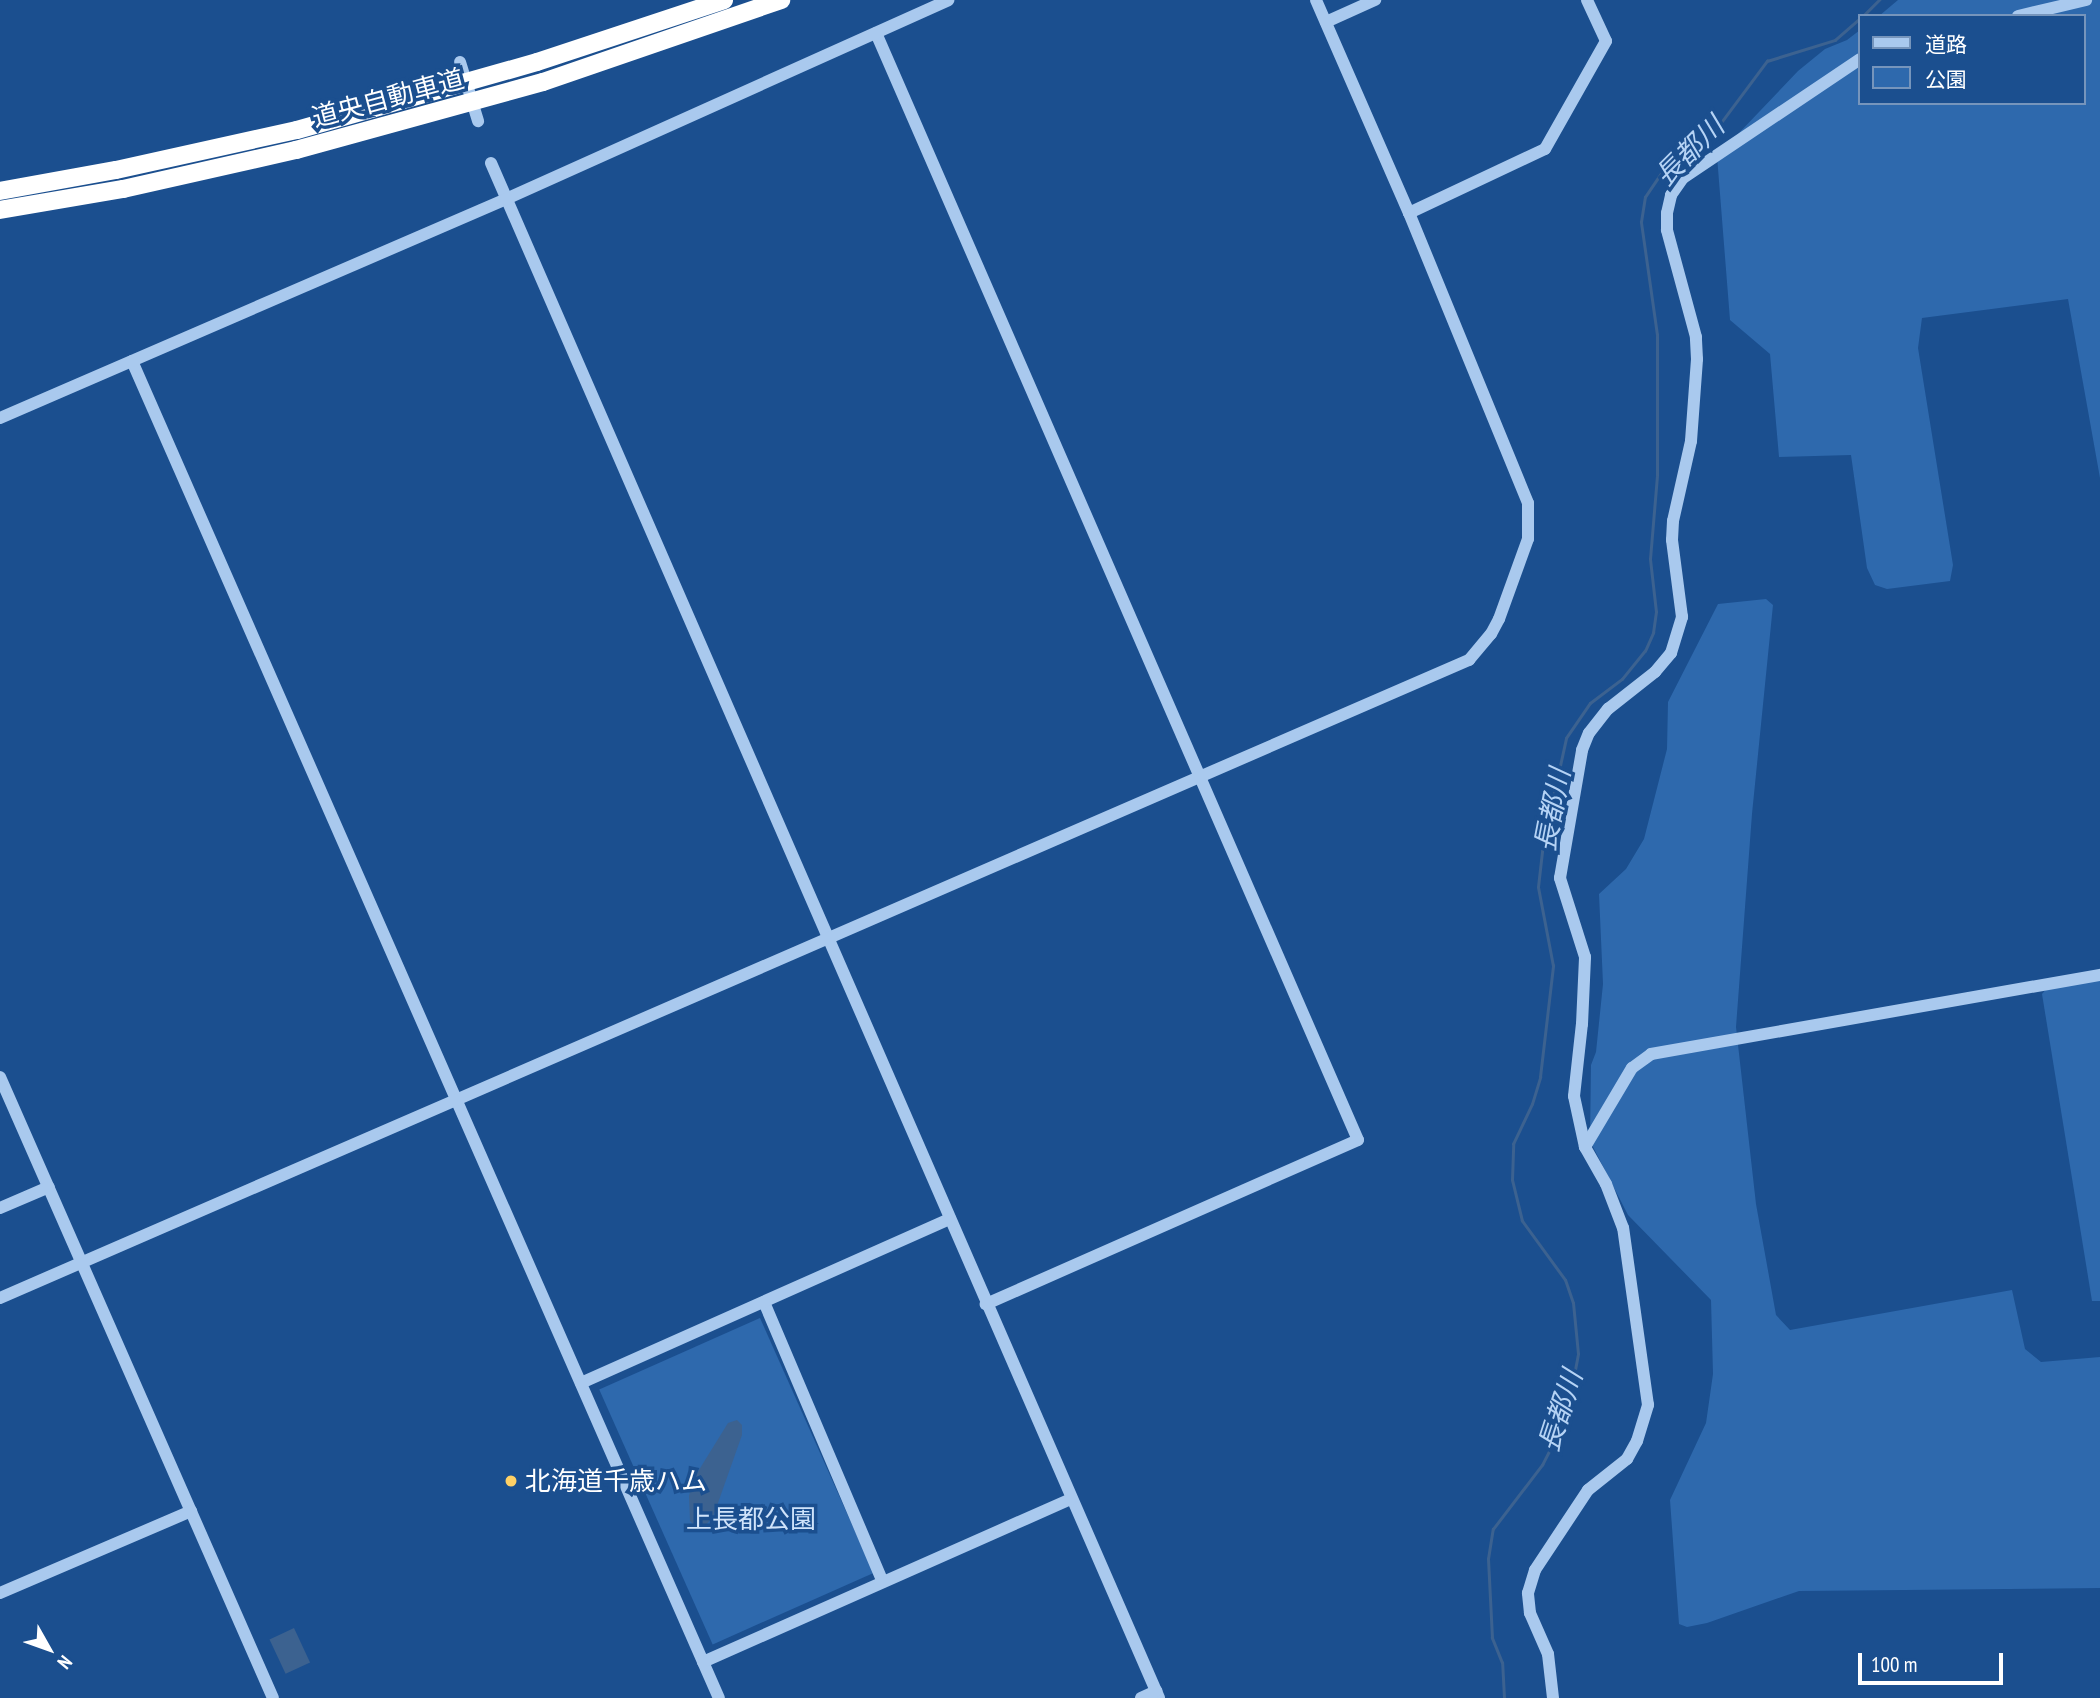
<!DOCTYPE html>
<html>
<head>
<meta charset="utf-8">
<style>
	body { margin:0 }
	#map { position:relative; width:2100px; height:1698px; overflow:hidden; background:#1b4f8f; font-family:"PT Sans Narrow","Noto Sans JP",sans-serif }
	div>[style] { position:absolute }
	.green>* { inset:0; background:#2e69ad; transform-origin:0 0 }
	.water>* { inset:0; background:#3c6290; transform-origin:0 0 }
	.stream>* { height:2.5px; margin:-1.25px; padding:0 1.25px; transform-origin:1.25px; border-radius:1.25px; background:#3c6290 }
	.minor>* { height:12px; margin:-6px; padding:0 6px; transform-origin:6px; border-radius:6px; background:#a9c9ee }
	.highway>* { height:18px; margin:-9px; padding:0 9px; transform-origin:9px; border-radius:9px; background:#fff }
	.dots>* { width:19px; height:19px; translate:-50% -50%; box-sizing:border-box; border:4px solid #1b4f8f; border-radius:50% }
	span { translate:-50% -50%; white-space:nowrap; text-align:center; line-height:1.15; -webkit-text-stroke:7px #1b4f8f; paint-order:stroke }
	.street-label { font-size:26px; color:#fff }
	.poi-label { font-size:26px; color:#fff }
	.left { translate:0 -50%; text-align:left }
	.park-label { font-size:26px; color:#cfe3fa }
	.water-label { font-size:28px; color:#b5d3f5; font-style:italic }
	.legend { position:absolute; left:1858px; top:14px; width:228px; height:91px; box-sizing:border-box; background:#1b4f8f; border:2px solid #7695bc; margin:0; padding:9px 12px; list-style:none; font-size:21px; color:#fff }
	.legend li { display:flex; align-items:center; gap:14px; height:35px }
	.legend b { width:35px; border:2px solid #7695bc }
	.north { position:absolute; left:14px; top:1614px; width:70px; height:70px; -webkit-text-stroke:5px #1b4f8f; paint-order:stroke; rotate:130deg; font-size:19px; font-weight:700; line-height:28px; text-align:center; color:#fff }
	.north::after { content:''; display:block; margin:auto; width:24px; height:32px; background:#fff; clip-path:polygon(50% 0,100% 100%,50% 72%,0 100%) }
	.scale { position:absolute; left:1858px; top:1653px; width:145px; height:32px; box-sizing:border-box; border:4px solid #fff; border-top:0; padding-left:9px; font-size:21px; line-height:24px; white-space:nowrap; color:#fff; -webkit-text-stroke:5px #1b4f8f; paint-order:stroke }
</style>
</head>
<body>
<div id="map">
	<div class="green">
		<div style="clip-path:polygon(1898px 0,2100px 0,2100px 478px,2068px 299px,1922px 318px,1918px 348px,1953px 565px,1950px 581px,1887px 589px,1875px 585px,1867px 568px,1851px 455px,1779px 457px,1770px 354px,1730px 320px,1717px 156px,1798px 71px,1825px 49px,1847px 40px,1860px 30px,1860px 103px,2084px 103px,2084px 16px,1879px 16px)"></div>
		<div style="clip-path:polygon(1766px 599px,1773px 605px,1752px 814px,1736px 1027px,1756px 1204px,1776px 1315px,1790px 1330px,2012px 1290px,2025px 1349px,2041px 1362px,2100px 1357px,2100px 1588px,1799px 1591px,1707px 1623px,1687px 1627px,1679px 1624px,1670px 1500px,1706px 1423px,1713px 1374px,1711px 1300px,1628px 1215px,1590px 1141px,1591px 1065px,1596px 1052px,1603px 984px,1599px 894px,1626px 869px,1644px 839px,1667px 749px,1668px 702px,1718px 604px)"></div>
		<div style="clip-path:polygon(2100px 975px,2100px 1301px,2092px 1301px,2042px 994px,2047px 988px)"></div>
		<div style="left:760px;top:1318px;width:279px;height:176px;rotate:66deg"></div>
	</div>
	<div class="water">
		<div style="clip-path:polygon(737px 1420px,742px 1425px,742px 1435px,713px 1517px,704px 1527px,697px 1528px,690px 1521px,689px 1496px,694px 1478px,728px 1423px)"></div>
		<div style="left:294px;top:1628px;width:38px;height:27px;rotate:65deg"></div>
	</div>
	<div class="stream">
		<div style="left:1863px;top:16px;width:23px;rotate:-45deg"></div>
		<div style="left:1504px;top:1698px;width:35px;rotate:-93deg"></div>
		<div style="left:1502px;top:1663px;width:27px;rotate:-112deg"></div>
		<div style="left:1492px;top:1638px;width:79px;rotate:-92.9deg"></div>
		<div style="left:1488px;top:1559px;width:30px;rotate:-81deg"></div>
		<div style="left:1493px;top:1529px;width:81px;rotate:-52.6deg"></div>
		<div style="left:1542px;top:1465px;width:28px;rotate:-63deg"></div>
		<div style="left:1555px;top:1440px;width:35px;rotate:-68deg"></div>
		<div style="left:1568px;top:1407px;width:54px;rotate:-79.3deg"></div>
		<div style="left:1578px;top:1354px;width:51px;rotate:-95.6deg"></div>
		<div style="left:1573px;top:1303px;width:24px;rotate:-109deg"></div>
		<div style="left:1565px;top:1280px;width:73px;rotate:-126.1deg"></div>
		<div style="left:1522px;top:1221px;width:42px;rotate:-103.7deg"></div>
		<div style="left:1512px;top:1180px;width:36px;rotate:-88deg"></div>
		<div style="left:1513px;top:1144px;width:44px;rotate:-64.6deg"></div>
		<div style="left:1532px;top:1104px;width:28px;rotate:-73deg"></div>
		<div style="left:1540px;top:1077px;width:112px;rotate:-83.3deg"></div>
		<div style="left:1553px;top:966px;width:80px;rotate:-100.8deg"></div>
		<div style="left:1538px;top:887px;width:44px;rotate:-83.5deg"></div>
		<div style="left:1543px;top:843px;width:107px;rotate:-77.6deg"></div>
		<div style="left:1566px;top:738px;width:42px;rotate:-55.6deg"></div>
		<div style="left:1590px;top:703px;width:40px;rotate:-37deg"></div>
		<div style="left:1622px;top:679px;width:36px;rotate:-51deg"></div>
		<div style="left:1645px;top:651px;width:20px;rotate:-66deg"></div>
		<div style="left:1653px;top:633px;width:21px;rotate:-82deg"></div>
		<div style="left:1656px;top:612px;width:53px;rotate:-96.5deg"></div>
		<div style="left:1650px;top:559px;width:84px;rotate:-85.2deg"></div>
		<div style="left:1657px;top:475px;width:140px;rotate:-90deg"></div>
		<div style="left:1657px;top:335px;width:114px;rotate:-98.1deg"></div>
		<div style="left:1641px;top:222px;width:25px;rotate:-81deg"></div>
		<div style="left:1645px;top:197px;width:30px;rotate:-56deg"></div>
		<div style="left:1662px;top:172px;width:61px;rotate:-36.3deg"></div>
		<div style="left:1711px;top:136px;width:94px;rotate:-53.3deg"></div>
		<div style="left:1767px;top:61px;width:71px;rotate:-17.2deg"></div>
		<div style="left:1835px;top:40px;width:33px;rotate:-41deg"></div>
	</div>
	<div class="minor">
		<div style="left:2018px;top:16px;width:70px;rotate:-13.2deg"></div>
		<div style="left:1326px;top:22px;width:54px;rotate:-24.2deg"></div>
		<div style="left:876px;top:33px;width:1207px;rotate:66.47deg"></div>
		<div style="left:1358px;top:1140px;width:407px;rotate:156.2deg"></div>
		<div style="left:460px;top:62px;width:62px;rotate:73deg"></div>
		<div style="left:491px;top:163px;width:1674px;rotate:66.48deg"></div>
		<div style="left:1409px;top:213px;width:150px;rotate:-25.2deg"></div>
		<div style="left:1545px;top:149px;width:124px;rotate:-60.5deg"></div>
		<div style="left:1606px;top:41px;width:45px;rotate:-114.9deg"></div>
		<div style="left:132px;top:361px;width:1460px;rotate:66.3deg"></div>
		<div style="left:0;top:418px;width:551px;rotate:-23.4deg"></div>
		<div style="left:506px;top:199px;width:485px;rotate:-24.2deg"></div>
		<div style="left:0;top:1077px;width:678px;rotate:66.27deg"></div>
		<div style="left:1585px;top:1147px;width:92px;rotate:-59.3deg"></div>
		<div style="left:1632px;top:1068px;width:24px;rotate:-36deg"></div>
		<div style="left:1651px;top:1054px;width:456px;rotate:-10deg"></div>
		<div style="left:0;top:1208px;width:53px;rotate:-23.2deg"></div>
		<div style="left:0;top:1298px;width:1602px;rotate:-23.48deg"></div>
		<div style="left:1469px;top:660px;width:34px;rotate:-50deg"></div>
		<div style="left:1491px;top:634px;width:17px;rotate:-62deg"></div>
		<div style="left:1499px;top:619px;width:85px;rotate:-70.1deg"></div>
		<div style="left:1528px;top:539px;width:36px;rotate:-90deg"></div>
		<div style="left:1528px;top:503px;width:313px;rotate:-112.3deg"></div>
		<div style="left:1409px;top:213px;width:232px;rotate:-113.6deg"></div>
		<div style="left:764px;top:1302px;width:304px;rotate:67deg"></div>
		<div style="left:581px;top:1383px;width:404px;rotate:-24deg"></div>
		<div style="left:0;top:1593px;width:208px;rotate:-23.2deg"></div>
		<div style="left:703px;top:1662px;width:402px;rotate:-23.9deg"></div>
		<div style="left:1141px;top:1698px;width:17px;rotate:-25deg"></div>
		<div style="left:1553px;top:1698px;width:44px;rotate:-96.5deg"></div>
		<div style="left:1548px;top:1654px;width:45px;rotate:-113.7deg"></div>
		<div style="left:1530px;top:1613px;width:20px;rotate:-96deg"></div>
		<div style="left:1528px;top:1593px;width:24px;rotate:-73deg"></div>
		<div style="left:1535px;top:1570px;width:96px;rotate:-56.5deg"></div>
		<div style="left:1588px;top:1490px;width:50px;rotate:-38.5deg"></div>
		<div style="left:1627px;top:1459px;width:21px;rotate:-61deg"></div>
		<div style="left:1637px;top:1441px;width:38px;rotate:-73deg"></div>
		<div style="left:1648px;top:1405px;width:179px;rotate:-98deg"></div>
		<div style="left:1623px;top:1228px;width:47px;rotate:-111.1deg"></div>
		<div style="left:1606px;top:1184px;width:43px;rotate:-119.6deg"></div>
		<div style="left:1585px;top:1147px;width:52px;rotate:-102.2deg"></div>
		<div style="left:1574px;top:1096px;width:72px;rotate:-83.7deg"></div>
		<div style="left:1582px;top:1024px;width:67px;rotate:-87.4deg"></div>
		<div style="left:1585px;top:957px;width:83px;rotate:-107.6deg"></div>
		<div style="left:1560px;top:878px;width:130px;rotate:-80.2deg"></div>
		<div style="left:1582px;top:750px;width:18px;rotate:-68deg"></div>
		<div style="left:1589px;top:733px;width:31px;rotate:-52deg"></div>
		<div style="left:1608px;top:709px;width:60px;rotate:-38.2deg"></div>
		<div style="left:1655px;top:672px;width:25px;rotate:-50deg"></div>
		<div style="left:1671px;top:653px;width:38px;rotate:-73deg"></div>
		<div style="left:1682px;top:617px;width:78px;rotate:-97.4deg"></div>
		<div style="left:1672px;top:540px;width:19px;rotate:-87deg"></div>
		<div style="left:1673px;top:521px;width:82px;rotate:-77.3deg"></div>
		<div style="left:1691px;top:441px;width:82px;rotate:-85.8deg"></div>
		<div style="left:1697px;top:359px;width:22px;rotate:-93deg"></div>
		<div style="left:1696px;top:337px;width:111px;rotate:-105.2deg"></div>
		<div style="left:1667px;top:230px;width:17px;rotate:-90deg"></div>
		<div style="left:1667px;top:213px;width:18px;rotate:-77deg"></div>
		<div style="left:1671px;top:195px;width:21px;rotate:-55deg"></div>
		<div style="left:1683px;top:178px;width:213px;rotate:-33.9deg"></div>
	</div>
	<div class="highway">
		<div style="left:0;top:191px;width:118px;rotate:-10.3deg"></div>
		<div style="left:116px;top:170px;width:185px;rotate:-12.5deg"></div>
		<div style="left:297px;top:130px;width:249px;rotate:-15.8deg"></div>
		<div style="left:537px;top:62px;width:197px;rotate:-18.3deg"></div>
		<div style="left:0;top:210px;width:125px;rotate:-9.7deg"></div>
		<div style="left:123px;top:189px;width:177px;rotate:-12.7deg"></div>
		<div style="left:296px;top:150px;width:256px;rotate:-15.4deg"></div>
		<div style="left:543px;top:82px;width:252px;rotate:-19deg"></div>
	</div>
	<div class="dots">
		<div style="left:511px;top:1481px;background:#ffd166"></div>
	</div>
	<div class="street-label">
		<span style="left:388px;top:98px;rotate:-15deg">道央自動車道</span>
	</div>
	<div class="poi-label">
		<span class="left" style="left:525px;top:1481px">北海道千歳ハム</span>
	</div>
	<div class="park-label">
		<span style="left:751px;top:1519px">上長都公園</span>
	</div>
	<div class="water-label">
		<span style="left:1689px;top:151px;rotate:-45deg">長都川</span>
		<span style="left:1552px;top:810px;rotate:-79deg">長都川</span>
		<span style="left:1560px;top:1411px;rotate:-72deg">長都川</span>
	</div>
	<ul class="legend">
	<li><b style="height:9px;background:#a9c9ee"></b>道路</li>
	<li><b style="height:19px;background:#2e69ad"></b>公園</li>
	</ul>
	<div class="north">N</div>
	<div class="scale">100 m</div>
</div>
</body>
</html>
